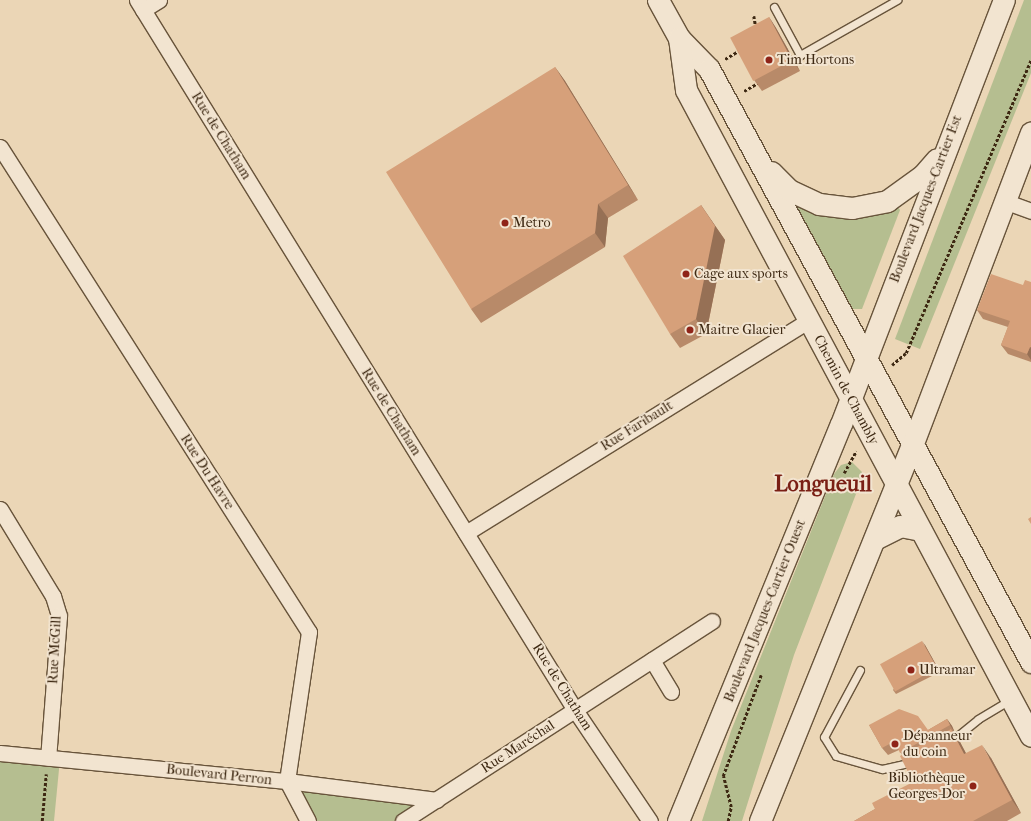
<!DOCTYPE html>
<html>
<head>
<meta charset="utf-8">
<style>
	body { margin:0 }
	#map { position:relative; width:1031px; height:821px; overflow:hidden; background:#ebd6b6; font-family:"IM FELL French Canon",serif }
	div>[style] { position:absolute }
	.green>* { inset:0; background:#b5be90 }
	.path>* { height:2.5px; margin-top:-1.25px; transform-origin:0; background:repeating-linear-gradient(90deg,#3d2812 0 3px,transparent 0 5px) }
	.roads { filter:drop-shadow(1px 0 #68543b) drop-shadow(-1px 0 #68543b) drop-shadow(0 1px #68543b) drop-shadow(0 -1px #68543b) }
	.service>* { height:7px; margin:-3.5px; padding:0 3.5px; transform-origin:3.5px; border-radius:3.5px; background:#f2e4d0 }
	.minor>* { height:15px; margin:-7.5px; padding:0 7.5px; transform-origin:7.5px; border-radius:7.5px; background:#f2e4d0 }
	.secondary>* { height:21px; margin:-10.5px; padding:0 10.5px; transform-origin:10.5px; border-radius:10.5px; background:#f2e4d0 }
	.wall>* { inset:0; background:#b88a69 }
	.shaded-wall>* { inset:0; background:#967055 }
	.building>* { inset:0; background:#d6a07a; transform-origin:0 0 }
	.dots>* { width:11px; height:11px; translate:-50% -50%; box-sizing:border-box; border:2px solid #f2e4d0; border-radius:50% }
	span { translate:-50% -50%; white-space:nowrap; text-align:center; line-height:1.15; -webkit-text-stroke:4px #f2e4d0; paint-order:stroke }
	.poi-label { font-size:14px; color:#3d2812 }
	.left { translate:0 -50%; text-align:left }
	.right { translate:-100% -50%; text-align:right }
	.street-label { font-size:14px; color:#3d2812 }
	.town-label { font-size:22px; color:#7a1f14; font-weight:700 }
</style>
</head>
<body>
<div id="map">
	<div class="green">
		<div style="clip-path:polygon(1024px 0,1031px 0,1031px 73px,920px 349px,895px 339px)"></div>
		<div style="clip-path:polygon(793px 203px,896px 204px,900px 210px,862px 309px,853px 309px)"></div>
		<div style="clip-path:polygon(852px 462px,862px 472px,861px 481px,794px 655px,742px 821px,702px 821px,731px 731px,834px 474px,841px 465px)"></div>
		<div style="clip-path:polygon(0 753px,60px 759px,54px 821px,0 821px)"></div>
		<div style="clip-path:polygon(287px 781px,437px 800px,403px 821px,308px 821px)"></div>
	</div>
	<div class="path">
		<div style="left:754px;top:16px;width:11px;rotate:80deg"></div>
		<div style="left:725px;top:59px;width:17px;rotate:-31deg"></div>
		<div style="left:744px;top:91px;width:16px;rotate:-30deg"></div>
		<div style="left:892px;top:365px;width:18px;rotate:-41deg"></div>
		<div style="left:906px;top:353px;width:319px;rotate:-66.9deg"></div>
		<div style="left:844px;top:473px;width:25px;rotate:-61deg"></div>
		<div style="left:42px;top:821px;width:47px;rotate:-85.1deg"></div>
		<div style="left:728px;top:821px;width:14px;rotate:-78deg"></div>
		<div style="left:731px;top:807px;width:32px;rotate:-104deg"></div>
		<div style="left:723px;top:776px;width:108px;rotate:-69.4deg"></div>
	</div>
	<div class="roads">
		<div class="service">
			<div style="left:774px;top:7px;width:55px;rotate:61.6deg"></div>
			<div style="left:800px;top:55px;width:112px;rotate:-29.6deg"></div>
			<div style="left:860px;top:670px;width:76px;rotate:118.2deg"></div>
			<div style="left:824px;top:737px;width:22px;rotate:58deg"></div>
			<div style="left:836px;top:756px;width:48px;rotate:15.8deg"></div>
			<div style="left:882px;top:769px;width:32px;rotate:-13deg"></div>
			<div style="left:950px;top:742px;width:36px;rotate:-39deg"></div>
			<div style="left:978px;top:719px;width:37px;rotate:-31deg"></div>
		</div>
		<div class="minor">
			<div style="left:137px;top:0;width:834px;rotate:58.33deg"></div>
			<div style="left:575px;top:710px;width:134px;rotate:56deg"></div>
			<div style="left:143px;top:10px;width:19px;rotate:-32deg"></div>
			<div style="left:0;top:147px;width:575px;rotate:57.5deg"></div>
			<div style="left:309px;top:632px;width:151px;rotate:98.4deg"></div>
			<div style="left:287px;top:781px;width:45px;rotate:62.3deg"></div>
			<div style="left:1004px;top:201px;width:29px;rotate:20deg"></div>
			<div style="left:0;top:509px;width:102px;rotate:58.7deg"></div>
			<div style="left:53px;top:596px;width:21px;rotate:73deg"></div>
			<div style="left:59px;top:616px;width:142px;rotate:94.4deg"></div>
			<div style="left:466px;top:533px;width:402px;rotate:-31.8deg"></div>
			<div style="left:652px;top:660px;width:37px;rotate:59deg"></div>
			<div style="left:0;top:753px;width:288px;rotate:5.6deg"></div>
			<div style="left:287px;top:781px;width:151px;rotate:7.2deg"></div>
			<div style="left:403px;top:821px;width:368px;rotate:-32.9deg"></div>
		</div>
		<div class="secondary">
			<div style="left:658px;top:0;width:43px;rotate:61.1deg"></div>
			<div style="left:679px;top:38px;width:43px;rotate:45.9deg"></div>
			<div style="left:709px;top:69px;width:675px;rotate:61.5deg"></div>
			<div style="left:679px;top:38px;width:52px;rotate:82.3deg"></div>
			<div style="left:686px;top:90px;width:732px;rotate:61.9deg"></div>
			<div style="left:771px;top:172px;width:25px;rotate:45deg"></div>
			<div style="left:789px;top:190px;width:33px;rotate:25deg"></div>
			<div style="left:819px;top:204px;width:33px;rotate:7deg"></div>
			<div style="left:852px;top:208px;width:36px;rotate:-11deg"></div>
			<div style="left:887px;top:201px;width:44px;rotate:-35.8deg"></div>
			<div style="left:923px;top:175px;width:21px;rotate:-49deg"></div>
			<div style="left:875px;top:539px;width:28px;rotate:-27deg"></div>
			<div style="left:900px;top:526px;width:21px;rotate:11deg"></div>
			<div style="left:678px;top:821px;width:429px;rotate:-67.7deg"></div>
			<div style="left:841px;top:424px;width:454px;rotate:-69deg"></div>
			<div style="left:760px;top:821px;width:408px;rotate:-68deg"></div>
			<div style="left:913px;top:443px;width:332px;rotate:-69.2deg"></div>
		</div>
	</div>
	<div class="wall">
		<div style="clip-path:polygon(769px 17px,776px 28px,800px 71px,762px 91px,754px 80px)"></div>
		<div style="clip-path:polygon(555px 67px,565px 81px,638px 200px,608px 218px,605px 247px,481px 323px,471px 309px)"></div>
		<div style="clip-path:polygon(711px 220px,725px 240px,706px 334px,680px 348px,670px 334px)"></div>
		<div style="clip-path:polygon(1031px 282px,1031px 362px,1008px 354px,1001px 345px,1008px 327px,983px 319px,977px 310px)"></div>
		<div style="clip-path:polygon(925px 645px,940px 672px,896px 694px,893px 690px)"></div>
		<div style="clip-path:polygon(947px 719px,952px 726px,955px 733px,954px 733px,960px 742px,966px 754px,991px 758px,1021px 813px,1007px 821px,854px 821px,875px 809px,913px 782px,902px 755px,899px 750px,888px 755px,882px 748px,869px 725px,928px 730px)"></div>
	</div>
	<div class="shaded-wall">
		<div style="clip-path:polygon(769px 17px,776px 28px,800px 71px,792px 60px)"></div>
		<div style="clip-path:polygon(555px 67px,565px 81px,638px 200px,628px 185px)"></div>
		<div style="clip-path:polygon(598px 204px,608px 218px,605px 247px,595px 233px)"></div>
		<div style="clip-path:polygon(701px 205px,725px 240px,706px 334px,696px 319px)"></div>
		<div style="clip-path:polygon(1030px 347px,1031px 348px,1031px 360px,1027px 354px)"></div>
		<div style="clip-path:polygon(922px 641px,925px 645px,940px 672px,937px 668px)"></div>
		<div style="clip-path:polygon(947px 719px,952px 726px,955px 733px,950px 725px)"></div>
		<div style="clip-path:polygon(951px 729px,960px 742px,974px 768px,964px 754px)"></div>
		<div style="clip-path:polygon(982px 745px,991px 758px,1021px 813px,1012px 800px)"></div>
	</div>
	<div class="building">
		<div style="left:769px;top:17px;width:49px;height:44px;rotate:62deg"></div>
		<div style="clip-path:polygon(555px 67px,628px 185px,598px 204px,595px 233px,471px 309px,386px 172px)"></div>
		<div style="clip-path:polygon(701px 205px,715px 226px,696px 319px,670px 334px,623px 256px)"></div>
		<div style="clip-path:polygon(991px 274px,1023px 285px,1025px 280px,1031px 282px,1031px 347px,1030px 347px,1027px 354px,1001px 345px,1010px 321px,977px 310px)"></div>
		<div style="clip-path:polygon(1031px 517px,1031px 524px,1028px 519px)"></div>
		<div style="left:922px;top:641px;width:31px;height:48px;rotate:61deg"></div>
		<div style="clip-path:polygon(899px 709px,918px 716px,928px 730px,947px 719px,950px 725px,900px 753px,895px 741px,882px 748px,869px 725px)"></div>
		<div style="clip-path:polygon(951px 729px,964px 754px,982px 745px,1012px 800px,973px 821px,854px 821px,875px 809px,872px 803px,913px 782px,900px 756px)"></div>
	</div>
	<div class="dots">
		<div style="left:769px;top:60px;background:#8f2418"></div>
		<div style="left:505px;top:223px;background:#8f2418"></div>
		<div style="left:686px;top:274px;background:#8f2418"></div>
		<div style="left:690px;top:330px;background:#8f2418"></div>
		<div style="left:911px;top:670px;background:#8f2418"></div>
		<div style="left:895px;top:744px;background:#8f2418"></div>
		<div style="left:973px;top:786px;background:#8f2418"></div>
	</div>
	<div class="poi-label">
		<span class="left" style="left:777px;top:60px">Tim Hortons</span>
		<span class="left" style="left:513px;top:223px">Metro</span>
		<span class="left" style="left:694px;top:274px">Cage aux sports</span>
		<span class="left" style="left:698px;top:330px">Maitre Glacier</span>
		<span class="left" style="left:919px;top:670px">Ultramar</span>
		<span class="left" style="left:903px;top:744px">Dépanneur<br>du coin</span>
		<span class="right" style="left:965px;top:786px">Bibliothèque<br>Georges-Dor</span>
	</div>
	<div class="street-label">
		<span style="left:221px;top:136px;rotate:58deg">Rue de Chatham</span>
		<span style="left:926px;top:199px;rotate:-69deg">Boulevard Jacques-Cartier Est</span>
		<span style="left:846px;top:390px;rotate:62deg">Chemin de Chambly</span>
		<span style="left:391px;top:412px;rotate:58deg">Rue de Chatham</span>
		<span style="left:637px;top:426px;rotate:-32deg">Rue Faribault</span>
		<span style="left:207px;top:472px;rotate:57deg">Rue Du Havre</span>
		<span style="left:765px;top:611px;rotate:-68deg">Boulevard Jacques-Cartier Ouest</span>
		<span style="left:55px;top:650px;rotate:-87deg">Rue McGill</span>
		<span style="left:562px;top:687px;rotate:58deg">Rue de Chatham</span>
		<span style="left:518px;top:747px;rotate:-33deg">Rue Maréchal</span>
		<span style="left:219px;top:775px;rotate:6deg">Boulevard Perron</span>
	</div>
	<div class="town-label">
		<span style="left:823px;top:485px">Longueuil</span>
	</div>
</div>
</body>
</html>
